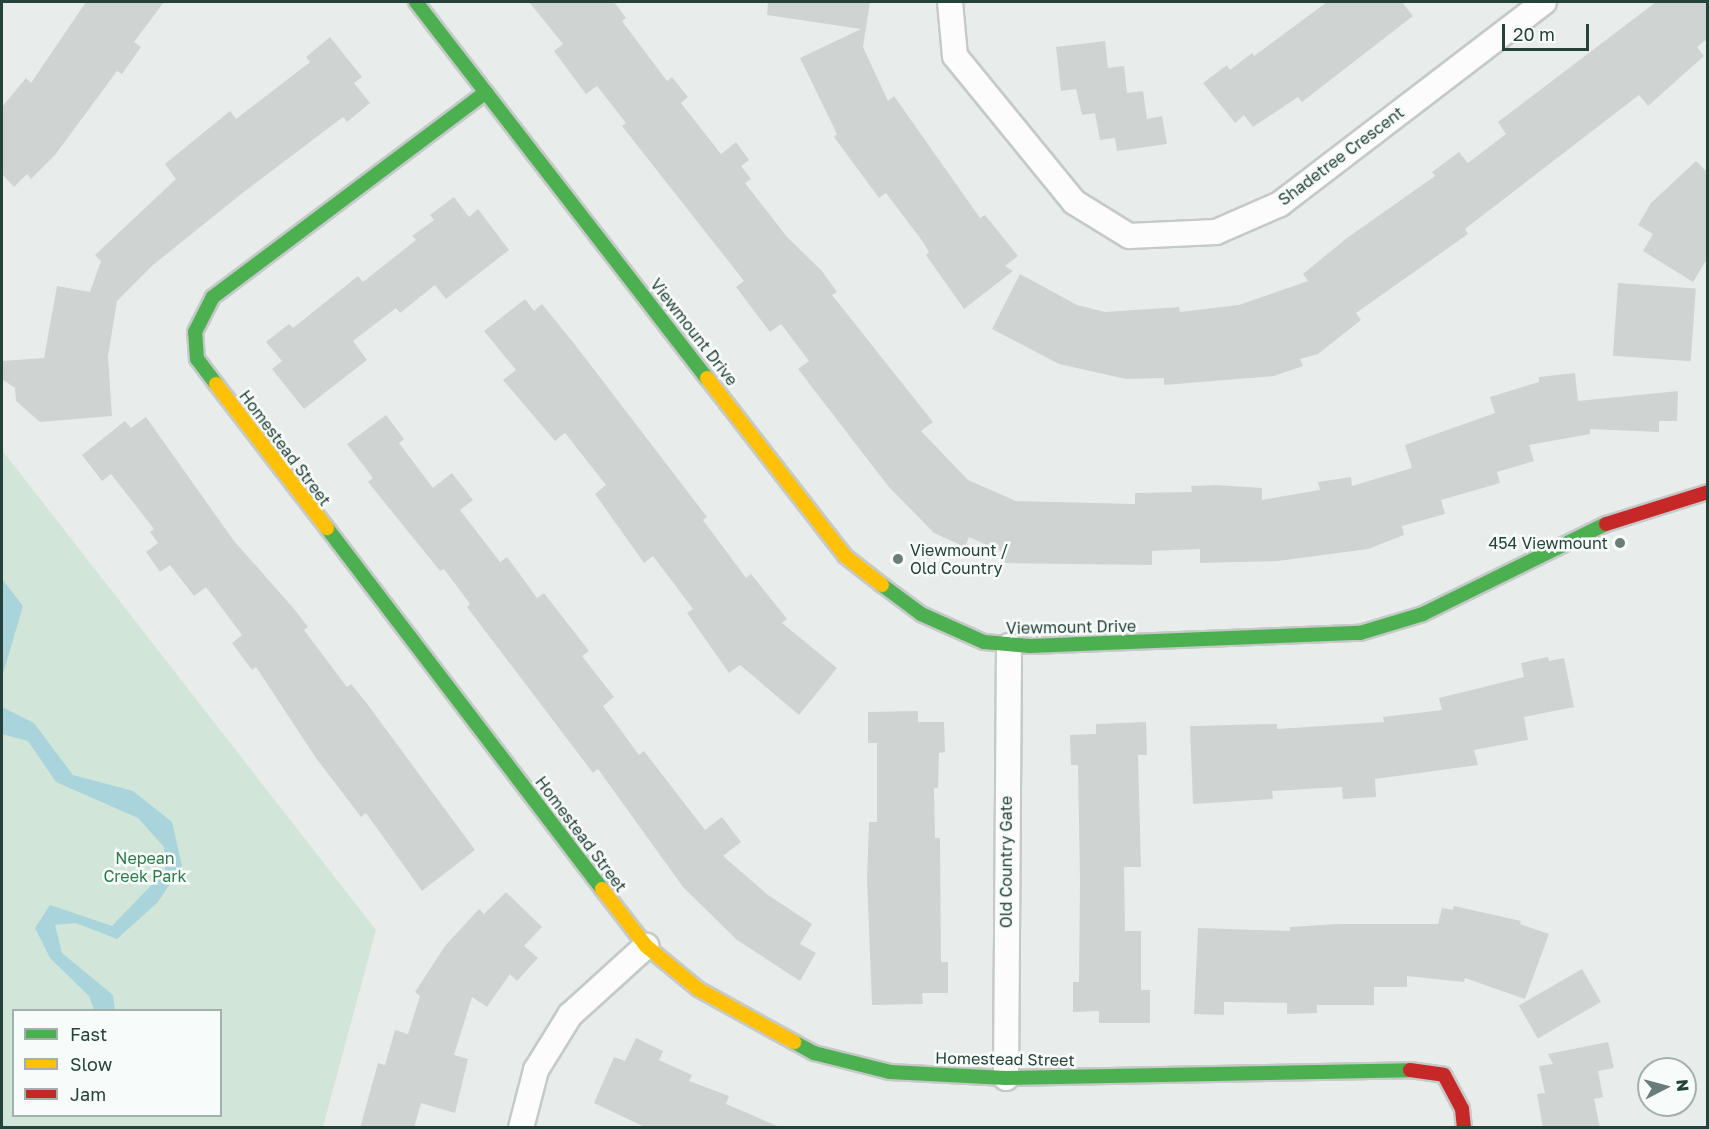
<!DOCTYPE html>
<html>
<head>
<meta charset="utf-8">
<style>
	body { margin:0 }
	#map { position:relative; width:1709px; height:1129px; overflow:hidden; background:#e8edeb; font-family:"Golos Text",sans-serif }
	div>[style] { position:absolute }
	.green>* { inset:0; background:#d1e6d8 }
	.water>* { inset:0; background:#a9d4db }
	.building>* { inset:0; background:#cfd4d2; transform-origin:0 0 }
	.roads { filter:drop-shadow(2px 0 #c5cac8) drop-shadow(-2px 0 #c5cac8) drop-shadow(0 2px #c5cac8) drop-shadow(0 -2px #c5cac8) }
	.street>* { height:24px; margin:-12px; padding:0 12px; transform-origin:12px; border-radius:12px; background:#fcfcfc }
	.fast>* { height:14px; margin:-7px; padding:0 7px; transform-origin:7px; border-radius:7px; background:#4caf50 }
	.slow>* { height:14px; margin:-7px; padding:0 7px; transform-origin:7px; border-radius:7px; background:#ffc107 }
	.jam>* { height:14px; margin:-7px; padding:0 7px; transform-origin:7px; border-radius:7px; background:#c62828 }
	.dots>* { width:16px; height:16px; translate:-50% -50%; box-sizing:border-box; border:3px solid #f7fbf9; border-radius:50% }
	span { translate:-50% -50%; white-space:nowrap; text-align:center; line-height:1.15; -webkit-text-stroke:5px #f7fbf9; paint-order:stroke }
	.street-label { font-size:16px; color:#24423a }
	.poi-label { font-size:16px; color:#24423a }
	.right { translate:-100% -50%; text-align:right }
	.left { translate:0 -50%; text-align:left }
	.park-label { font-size:16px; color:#2d7a4b }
	.frame { position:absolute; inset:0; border:3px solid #24423a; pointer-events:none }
	.legend { position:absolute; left:12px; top:1009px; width:210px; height:108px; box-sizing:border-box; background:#f7fbf9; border:2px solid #a3b1ad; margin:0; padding:8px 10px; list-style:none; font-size:18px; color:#24423a }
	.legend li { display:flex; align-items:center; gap:12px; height:30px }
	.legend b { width:30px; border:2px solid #a3b1ad }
	.north { position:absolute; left:1637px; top:1057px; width:60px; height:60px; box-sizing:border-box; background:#f7fbf9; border:2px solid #a3b1ad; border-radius:50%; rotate:84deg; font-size:16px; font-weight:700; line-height:24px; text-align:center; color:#24423a }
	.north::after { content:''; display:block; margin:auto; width:21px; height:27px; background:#697e78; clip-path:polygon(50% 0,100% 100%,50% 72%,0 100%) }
	.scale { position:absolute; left:1502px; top:24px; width:87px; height:27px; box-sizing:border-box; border:3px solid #24423a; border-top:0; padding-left:8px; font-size:18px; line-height:21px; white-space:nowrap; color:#24423a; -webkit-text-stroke:4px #f7fbf9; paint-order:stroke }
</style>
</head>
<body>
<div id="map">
	<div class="green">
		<div style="clip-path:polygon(evenodd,2px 450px,376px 930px,323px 1127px,2px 1127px,2px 450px,14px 1010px,220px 1010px,220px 1116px,14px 1116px,14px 1010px)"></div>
	</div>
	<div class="water">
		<div style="clip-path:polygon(2px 579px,23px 606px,2px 677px)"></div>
		<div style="clip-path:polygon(2px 707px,34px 723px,73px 775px,133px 791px,172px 822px,182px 866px,158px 902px,117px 939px,76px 923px,55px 925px,62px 953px,113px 995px,115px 1010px,94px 1010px,89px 996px,50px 958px,35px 928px,50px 905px,112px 926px,165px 871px,164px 847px,138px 818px,56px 782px,28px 741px,2px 734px)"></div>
	</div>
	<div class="building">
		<div style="clip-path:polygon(86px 2px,164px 2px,134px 42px,141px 47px,122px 74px,117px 71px,55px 155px,31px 179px,27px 174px,14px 187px,2px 174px,2px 107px,26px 78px,31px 83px)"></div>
		<div style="clip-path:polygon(529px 2px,614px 2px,626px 18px,622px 21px,667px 81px,672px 77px,688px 97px,681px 103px,721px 154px,736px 142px,749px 160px,741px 166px,751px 179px,745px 183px,787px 237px,822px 271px,837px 292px,832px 295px,933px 422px,921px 431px,968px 480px,1016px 501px,1135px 504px,1135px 493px,1192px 492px,1191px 486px,1216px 485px,1262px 488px,1262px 500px,1320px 490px,1318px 482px,1351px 477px,1352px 486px,1412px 468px,1405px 445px,1495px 413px,1490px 397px,1539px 382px,1539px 377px,1575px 373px,1578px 401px,1678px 391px,1677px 421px,1659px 421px,1659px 432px,1590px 429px,1590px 434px,1529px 445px,1534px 461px,1497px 472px,1500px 483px,1441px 500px,1445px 514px,1402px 526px,1404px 535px,1368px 549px,1278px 561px,1200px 563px,1200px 549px,1152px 551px,1152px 565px,1004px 563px,1005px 553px,969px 537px,965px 547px,934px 533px,888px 486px,798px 369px,809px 361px,781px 324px,770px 332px,736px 287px,744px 281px,622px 126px,626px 123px,597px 86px,586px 94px,554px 51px,563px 44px)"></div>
		<div style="clip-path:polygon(768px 2px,870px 2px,863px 47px,888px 101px,894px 96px,980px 218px,985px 215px,1018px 256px,1005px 266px,1013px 271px,964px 309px,926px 255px,929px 252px,923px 242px,886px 193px,879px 198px,834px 137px,837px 134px,800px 58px,861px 29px,767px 15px)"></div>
		<div style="clip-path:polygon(1327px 2px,1402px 2px,1413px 16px,1302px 102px,1298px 97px,1253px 127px,1244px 115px,1235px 123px,1203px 83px,1227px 65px,1230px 70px,1252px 53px,1254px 56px)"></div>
		<div style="clip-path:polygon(1656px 2px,1707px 2px,1707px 39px,1697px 47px,1704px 56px,1648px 106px,1639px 95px,1465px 229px,1468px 234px,1356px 313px,1361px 320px,1318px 354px,1300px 359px,1303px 366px,1274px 376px,1164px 385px,1164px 378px,1126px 379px,1059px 364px,992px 329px,1020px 274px,1077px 305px,1105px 312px,1179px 307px,1180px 312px,1239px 305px,1308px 281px,1303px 274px,1347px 238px,1435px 176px,1432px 172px,1459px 152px,1468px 163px,1506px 134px,1498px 122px)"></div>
		<div style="clip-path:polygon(330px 37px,362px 77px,354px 83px,370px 103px,347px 122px,343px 117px,245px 191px,153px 265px,117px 301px,108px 356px,112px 416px,40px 422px,16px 401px,15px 388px,2px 379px,2px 361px,44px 358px,57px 286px,90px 292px,101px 261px,95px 255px,176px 179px,165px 164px,230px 111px,236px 119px,310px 62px,306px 57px)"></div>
		<div style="clip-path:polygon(1105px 41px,1108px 68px,1124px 66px,1127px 93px,1143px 91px,1147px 119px,1162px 116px,1167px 144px,1117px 151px,1115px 138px,1100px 140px,1095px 113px,1082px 115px,1076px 89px,1061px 91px,1056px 47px)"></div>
		<div style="clip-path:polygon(1696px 161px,1707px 172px,1707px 259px,1693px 282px,1643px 251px,1653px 234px,1638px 225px,1651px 203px)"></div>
		<div style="clip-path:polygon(454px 197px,469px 217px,478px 209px,509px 250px,446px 299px,435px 285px,400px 313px,396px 308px,353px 341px,367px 360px,304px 409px,272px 369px,282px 361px,266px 342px,289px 324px,293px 328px,358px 276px,363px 282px,416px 240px,412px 236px,434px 220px,430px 215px)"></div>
		<div style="left:1618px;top:283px;width:78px;height:73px;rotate:4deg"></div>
		<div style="clip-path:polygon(525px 299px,534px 311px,542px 304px,576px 346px,707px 517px,703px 520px,746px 578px,751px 574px,787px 619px,782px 623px,837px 668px,799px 715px,740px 665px,729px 673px,687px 613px,693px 609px,653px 556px,644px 563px,595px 494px,606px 485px,565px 433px,555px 441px,503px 380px,516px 370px,484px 331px)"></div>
		<div style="clip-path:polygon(386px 415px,404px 439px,399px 443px,433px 488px,452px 473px,473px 500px,460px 510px,500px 562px,507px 557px,537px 598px,544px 593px,589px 651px,582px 656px,614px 697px,603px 706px,639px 755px,644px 751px,705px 830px,722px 817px,741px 842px,723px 856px,768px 895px,812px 924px,800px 944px,816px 953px,800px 981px,737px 940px,683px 887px,598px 769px,593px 773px,467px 607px,470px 604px,444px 569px,440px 571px,368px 482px,373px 478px,347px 444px)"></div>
		<div style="clip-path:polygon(146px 417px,234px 541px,295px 610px,308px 627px,304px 630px,347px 687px,351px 684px,365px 701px,475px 850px,422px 891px,366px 813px,361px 817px,316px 758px,256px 667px,252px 670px,232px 643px,242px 635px,206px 587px,194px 596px,170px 565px,160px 572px,146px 552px,158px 543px,150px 532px,154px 529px,111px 474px,102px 481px,82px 455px,125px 421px,131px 428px)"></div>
		<div style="clip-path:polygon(1548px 657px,1549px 661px,1564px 658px,1574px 707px,1524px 717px,1528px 740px,1474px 750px,1478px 765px,1375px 779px,1376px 797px,1343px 799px,1342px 787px,1272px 791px,1273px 799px,1193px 804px,1190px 726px,1277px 724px,1277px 729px,1384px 722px,1383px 717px,1442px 710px,1439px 698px,1524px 677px,1521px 663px)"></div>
		<div style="clip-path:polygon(918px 711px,918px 722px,944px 722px,945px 752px,939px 753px,938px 788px,934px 788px,935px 838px,940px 838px,941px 962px,948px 962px,948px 993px,922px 993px,923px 1004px,872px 1005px,867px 878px,869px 822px,877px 822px,877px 743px,868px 743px,868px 712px)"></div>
		<div style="clip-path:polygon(1146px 722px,1147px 755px,1138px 755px,1141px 867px,1124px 867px,1125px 931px,1141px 931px,1141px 990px,1150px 990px,1150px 1023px,1099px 1023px,1099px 1011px,1073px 1012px,1073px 982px,1079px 982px,1080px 881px,1078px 765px,1071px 765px,1070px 735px,1096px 734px,1096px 724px)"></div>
		<div style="clip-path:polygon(506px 892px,542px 927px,524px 946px,538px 958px,517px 981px,510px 974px,487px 1007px,472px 997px,454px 1055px,468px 1059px,455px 1113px,421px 1103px,414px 1128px,360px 1128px,378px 1063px,385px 1065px,395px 1030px,408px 1034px,420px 996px,415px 992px,445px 946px,479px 909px,484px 914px)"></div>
		<div style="clip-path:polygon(1454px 906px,1521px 921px,1520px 924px,1549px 934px,1525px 999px,1465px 978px,1464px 982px,1407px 976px,1407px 987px,1374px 987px,1374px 1005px,1317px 1005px,1317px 1013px,1287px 1014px,1287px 1003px,1224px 1002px,1224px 1015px,1194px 1014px,1198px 928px,1290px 931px,1290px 927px,1338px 924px,1438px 924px,1442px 908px,1453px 910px)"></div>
		<div style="left:1582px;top:969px;width:38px;height:73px;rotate:60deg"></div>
		<div style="clip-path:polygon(636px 1038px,663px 1051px,659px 1060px,692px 1075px,689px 1081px,729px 1096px,726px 1104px,782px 1128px,647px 1128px,594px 1103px,614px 1057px,625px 1061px)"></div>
		<div style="clip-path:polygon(1608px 1042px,1614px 1068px,1598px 1071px,1603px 1097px,1594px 1099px,1600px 1128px,1543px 1128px,1537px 1094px,1545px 1093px,1539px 1066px,1553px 1064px,1548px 1054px)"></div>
	</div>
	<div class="roads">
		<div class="street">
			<div style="left:950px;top:2px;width:54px;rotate:84.7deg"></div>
			<div style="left:955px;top:56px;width:188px;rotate:50.8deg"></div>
			<div style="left:1074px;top:202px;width:65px;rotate:31.7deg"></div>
			<div style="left:1129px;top:236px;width:87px;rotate:-2.6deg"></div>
			<div style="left:1216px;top:232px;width:70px;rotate:-23.6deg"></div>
			<div style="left:1280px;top:204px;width:332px;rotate:-37.4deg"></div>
			<div style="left:1006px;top:1078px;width:432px;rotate:-89.6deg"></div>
			<div style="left:521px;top:1128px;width:60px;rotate:-75.5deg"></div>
			<div style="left:536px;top:1070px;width:65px;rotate:-58.3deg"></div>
			<div style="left:570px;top:1015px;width:103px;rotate:-42.2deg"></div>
		</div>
		<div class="fast">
			<div style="left:416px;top:2px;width:475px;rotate:52.3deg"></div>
			<div style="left:216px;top:384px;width:31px;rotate:-127deg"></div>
			<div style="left:197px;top:359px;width:27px;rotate:-94deg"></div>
			<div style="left:195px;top:332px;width:39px;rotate:-63deg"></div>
			<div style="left:213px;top:297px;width:341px;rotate:-36.9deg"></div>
			<div style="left:327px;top:528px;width:454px;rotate:52.7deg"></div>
			<div style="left:882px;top:585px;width:49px;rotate:36.6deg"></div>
			<div style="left:921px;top:614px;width:69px;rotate:24deg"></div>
			<div style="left:984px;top:642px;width:46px;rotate:5deg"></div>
			<div style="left:1030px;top:646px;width:330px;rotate:-2.3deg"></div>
			<div style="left:1360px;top:633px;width:66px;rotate:-16.8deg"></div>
			<div style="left:1423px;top:614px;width:204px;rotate:-26.2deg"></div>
			<div style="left:794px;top:1042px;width:23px;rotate:29deg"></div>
			<div style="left:814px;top:1053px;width:78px;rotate:14deg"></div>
			<div style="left:890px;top:1072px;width:116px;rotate:3deg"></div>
			<div style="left:1006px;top:1078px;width:404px;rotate:-1.1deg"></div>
		</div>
		<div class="slow">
			<div style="left:707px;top:378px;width:225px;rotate:52.2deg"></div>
			<div style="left:845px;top:556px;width:47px;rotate:38.1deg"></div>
			<div style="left:216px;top:384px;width:182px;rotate:52.4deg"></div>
			<div style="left:602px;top:889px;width:72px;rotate:52.3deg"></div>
			<div style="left:646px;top:946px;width:67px;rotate:39.6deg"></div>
			<div style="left:698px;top:989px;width:110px;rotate:28.9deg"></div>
		</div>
		<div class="jam">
			<div style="left:1606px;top:524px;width:107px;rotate:-17.4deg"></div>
			<div style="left:1410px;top:1070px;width:34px;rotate:8deg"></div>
			<div style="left:1444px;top:1075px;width:38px;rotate:62deg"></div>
			<div style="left:1462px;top:1109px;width:19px;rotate:84deg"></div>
		</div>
	</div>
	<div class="dots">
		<div style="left:1620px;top:543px;background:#697e78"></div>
		<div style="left:898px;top:559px;background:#697e78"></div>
	</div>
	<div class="street-label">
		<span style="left:1341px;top:156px;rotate:-37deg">Shadetree Crescent</span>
		<span style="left:694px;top:332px;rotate:52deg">Viewmount Drive</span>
		<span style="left:285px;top:448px;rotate:53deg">Homestead Street</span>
		<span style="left:1071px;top:627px;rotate:-1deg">Viewmount Drive</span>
		<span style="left:581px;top:834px;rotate:53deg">Homestead Street</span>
		<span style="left:1006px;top:862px;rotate:-90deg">Old Country Gate</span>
		<span style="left:1005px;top:1059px;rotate:1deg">Homestead Street</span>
	</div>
	<div class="poi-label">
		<span class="right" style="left:1608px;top:543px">454 Viewmount</span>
		<span class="left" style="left:910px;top:559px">Viewmount /<br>Old Country</span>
	</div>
	<div class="park-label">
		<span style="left:145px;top:867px">Nepean<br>Creek Park</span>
	</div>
	<div class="frame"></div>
	<ul class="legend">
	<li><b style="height:8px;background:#4caf50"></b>Fast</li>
	<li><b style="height:8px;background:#ffc107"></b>Slow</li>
	<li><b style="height:8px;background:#c62828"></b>Jam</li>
	</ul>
	<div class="north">N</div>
	<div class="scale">20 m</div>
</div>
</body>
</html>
